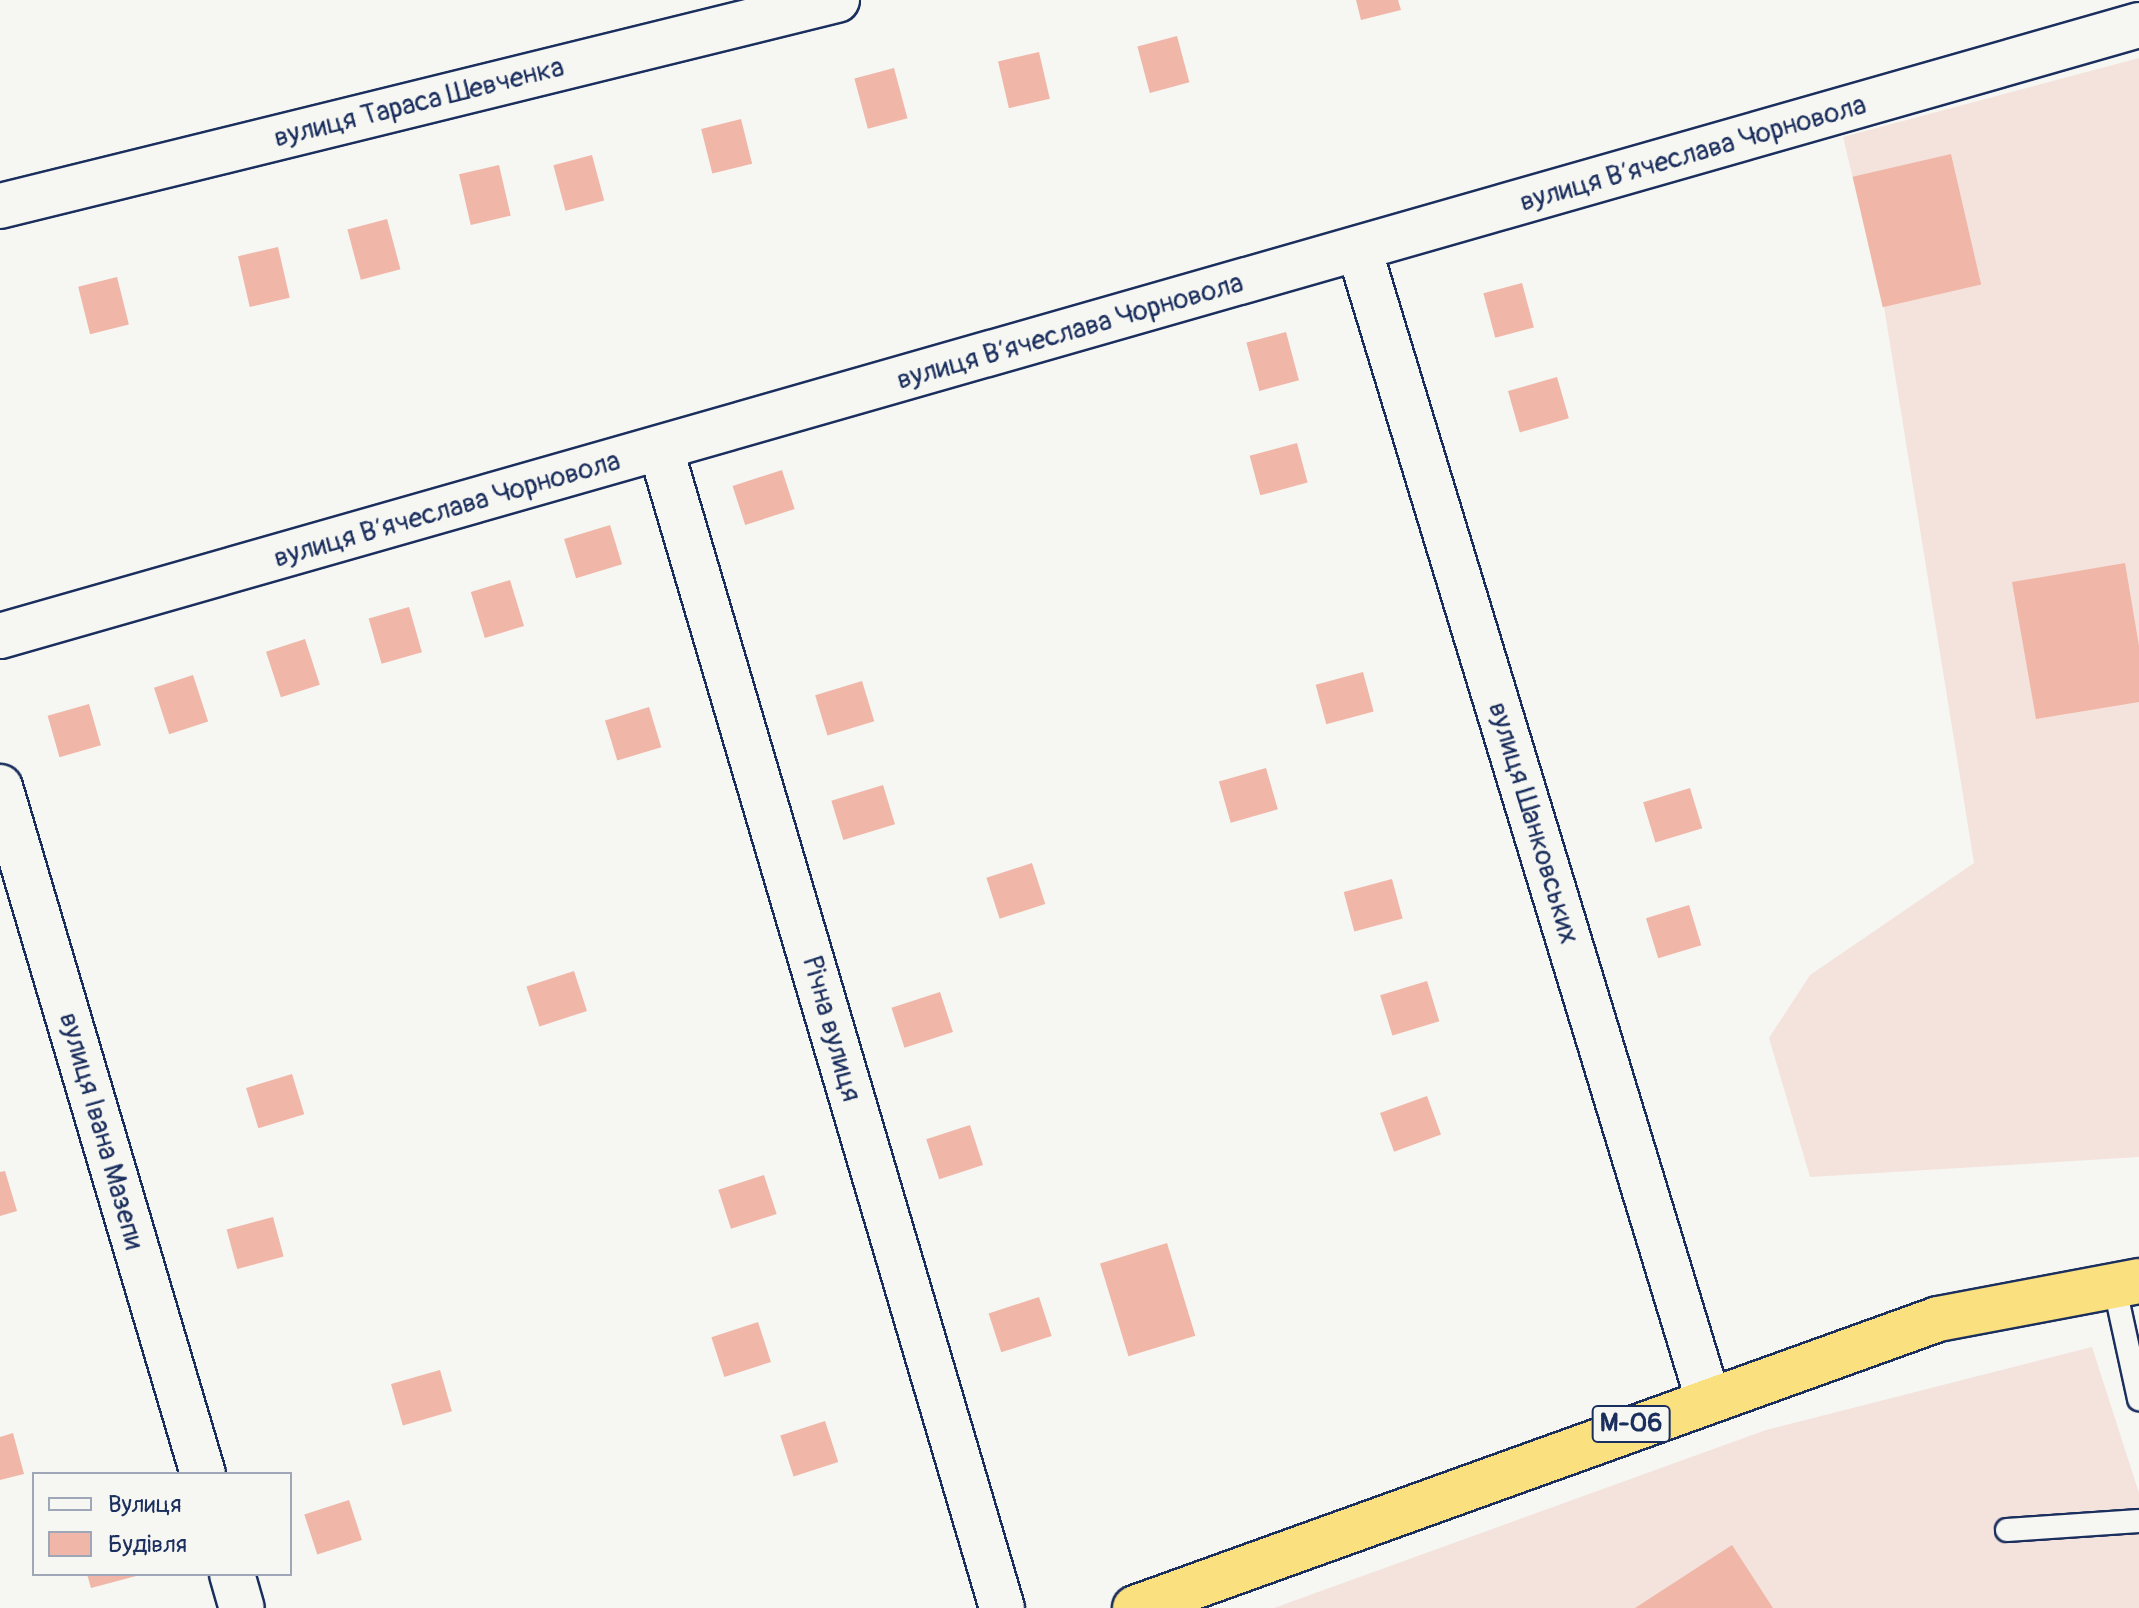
<!DOCTYPE html>
<html>
<head>
<meta charset="utf-8">
<style>
	body { margin:0 }
	#map { position:relative; width:2139px; height:1608px; overflow:hidden; background:#f6f6f2; font-family:Pangolin,sans-serif }
	div>[style] { position:absolute }
	.built>* { inset:0; background:#f4e3dc }
	.building>* { inset:0; background:#f0b7a9; transform-origin:0 0 }
	.roads { filter:drop-shadow(2px 0 #1b2f5e) drop-shadow(-2px 0 #1b2f5e) drop-shadow(0 2px #1b2f5e) drop-shadow(0 -2px #1b2f5e) }
	.lane>* { height:22px; margin:-11px; padding:0 11px; transform-origin:11px; border-radius:11px; background:#f6f6f2 }
	.street>* { height:44px; margin:-22px; padding:0 22px; transform-origin:22px; border-radius:22px; background:#f6f6f2 }
	.secondary>* { height:44px; margin:-22px; padding:0 22px; transform-origin:22px; border-radius:22px; background:#f6f6f2 }
	.highway>* { height:44px; margin:-22px; padding:0 22px; transform-origin:22px; border-radius:22px; background:#fbe080 }
	span { translate:-50% -50%; white-space:nowrap; text-align:center; line-height:1.15; -webkit-text-stroke:8px #f6f6f2; paint-order:stroke }
	.shield-label span { padding:2px 6px; background:#f6f6f2; border:2px solid; border-radius:6px; -webkit-text-stroke-width:0 }
	.shield-label { font-size:26px; color:#1b2f5e; font-weight:700 }
	.street-label { font-size:28px; color:#1b2f5e }
	.legend { position:absolute; left:32px; top:1472px; width:260px; height:104px; box-sizing:border-box; background:#f6f6f2; border:2px solid #9ea6b7; margin:0; padding:10px 14px; list-style:none; font-size:24px; color:#1b2f5e }
	.legend li { display:flex; align-items:center; gap:16px; height:40px }
	.legend b { width:40px; border:2px solid #9ea6b7 }
</style>
</head>
<body>
<div id="map">
	<div class="built">
		<div style="clip-path:polygon(2139px 58px,2139px 1157px,1810px 1177px,1769px 1038px,1810px 975px,1974px 863px,1884px 307px,1843px 137px)"></div>
		<div style="clip-path:polygon(2092px 1347px,2139px 1493px,2139px 1608px,1274px 1608px,1766px 1430px)"></div>
	</div>
	<div class="building">
		<div style="clip-path:polygon(1356px 0,1398px 0,1401px 10px,1361px 20px)"></div>
		<div style="left:1177px;top:36px;width:48px;height:41px;rotate:75deg"></div>
		<div style="left:1039px;top:52px;width:48px;height:42px;rotate:77deg"></div>
		<div style="left:894px;top:68px;width:52px;height:41px;rotate:75deg"></div>
		<div style="left:741px;top:119px;width:46px;height:41px;rotate:76deg"></div>
		<div style="left:1951px;top:154px;width:134px;height:101px;rotate:77deg"></div>
		<div style="left:592px;top:155px;width:47px;height:40px;rotate:75deg"></div>
		<div style="left:499px;top:165px;width:52px;height:41px;rotate:77deg"></div>
		<div style="left:387px;top:219px;width:52px;height:41px;rotate:75deg"></div>
		<div style="left:278px;top:247px;width:52px;height:41px;rotate:77deg"></div>
		<div style="left:117px;top:277px;width:49px;height:40px;rotate:76deg"></div>
		<div style="left:1522px;top:283px;width:46px;height:40px;rotate:75deg"></div>
		<div style="left:1286px;top:332px;width:50px;height:41px;rotate:75deg"></div>
		<div style="left:1557px;top:377px;width:43px;height:51px;rotate:74deg"></div>
		<div style="left:1297px;top:443px;width:41px;height:49px;rotate:75deg"></div>
		<div style="left:782px;top:470px;width:41px;height:52px;rotate:72deg"></div>
		<div style="left:610px;top:525px;width:41px;height:48px;rotate:73deg"></div>
		<div style="clip-path:polygon(2125px 563px,2139px 646px,2139px 702px,2036px 719px,2012px 582px)"></div>
		<div style="left:510px;top:580px;width:48px;height:41px;rotate:73deg"></div>
		<div style="left:409px;top:607px;width:47px;height:42px;rotate:74deg"></div>
		<div style="left:305px;top:639px;width:48px;height:41px;rotate:72deg"></div>
		<div style="left:1363px;top:672px;width:41px;height:49px;rotate:75deg"></div>
		<div style="left:193px;top:675px;width:49px;height:41px;rotate:72deg"></div>
		<div style="left:862px;top:681px;width:42px;height:49px;rotate:73deg"></div>
		<div style="left:89px;top:704px;width:43px;height:43px;rotate:74deg"></div>
		<div style="left:649px;top:707px;width:42px;height:46px;rotate:73deg"></div>
		<div style="left:1266px;top:768px;width:43px;height:49px;rotate:74deg"></div>
		<div style="left:883px;top:785px;width:41px;height:54px;rotate:73deg"></div>
		<div style="left:1690px;top:788px;width:42px;height:49px;rotate:73deg"></div>
		<div style="left:1032px;top:863px;width:43px;height:48px;rotate:72deg"></div>
		<div style="left:1392px;top:879px;width:41px;height:50px;rotate:75deg"></div>
		<div style="left:1689px;top:905px;width:42px;height:45px;rotate:73deg"></div>
		<div style="left:574px;top:971px;width:42px;height:50px;rotate:72deg"></div>
		<div style="left:1427px;top:981px;width:42px;height:49px;rotate:73deg"></div>
		<div style="left:940px;top:992px;width:42px;height:51px;rotate:72deg"></div>
		<div style="left:292px;top:1074px;width:42px;height:48px;rotate:73deg"></div>
		<div style="left:1427px;top:1096px;width:41px;height:50px;rotate:70deg"></div>
		<div style="left:970px;top:1125px;width:42px;height:46px;rotate:72deg"></div>
		<div style="clip-path:polygon(5px 1171px,17px 1211px,0 1216px,0 1172px)"></div>
		<div style="left:764px;top:1175px;width:41px;height:48px;rotate:72deg"></div>
		<div style="left:273px;top:1217px;width:41px;height:48px;rotate:75deg"></div>
		<div style="left:1167px;top:1243px;width:97px;height:70px;rotate:73deg"></div>
		<div style="left:1039px;top:1297px;width:41px;height:53px;rotate:72deg"></div>
		<div style="left:758px;top:1322px;width:42px;height:49px;rotate:72deg"></div>
		<div style="left:440px;top:1370px;width:43px;height:51px;rotate:74deg"></div>
		<div style="left:825px;top:1421px;width:43px;height:47px;rotate:72deg"></div>
		<div style="clip-path:polygon(13px 1433px,24px 1474px,0 1480px,0 1437px)"></div>
		<div style="left:349px;top:1500px;width:42px;height:47px;rotate:72deg"></div>
		<div style="clip-path:polygon(1732px 1545px,1773px 1608px,1635px 1608px)"></div>
		<div style="clip-path:polygon(87px 1574px,140px 1574px,140px 1575px,91px 1588px)"></div>
	</div>
	<div class="roads">
		<div class="lane">
			<div style="left:2114px;top:1284px;width:118px;rotate:77.7deg"></div>
			<div style="left:2007px;top:1530px;width:132px;rotate:-3.9deg"></div>
		</div>
		<div class="street">
			<div style="left:1359px;top:249px;width:1199px;rotate:73.12deg"></div>
			<div style="left:661px;top:450px;width:1207px;rotate:73.59deg"></div>
			<div style="left:0;top:636px;width:2225px;rotate:-15.94deg"></div>
			<div style="left:0;top:787px;width:716px;rotate:73.54deg"></div>
			<div style="left:232px;top:1574px;width:35px;rotate:74deg"></div>
		</div>
		<div class="secondary">
			<div style="left:0;top:206px;width:862px;rotate:-13.83deg"></div>
		</div>
		<div class="highway">
			<div style="left:1135px;top:1608px;width:853px;rotate:-19.79deg"></div>
			<div style="left:1938px;top:1319px;width:205px;rotate:-10.7deg"></div>
		</div>
	</div>
	<div class="shield-label">
		<span style="left:1631px;top:1424px">М-06</span>
	</div>
	<div class="street-label">
		<span style="left:419px;top:103px;rotate:-14deg">вулиця Тараса Шевченка</span>
		<span style="left:1693px;top:154px;rotate:-16deg">вулиця Вʼячеслава Чорновола</span>
		<span style="left:1070px;top:332px;rotate:-16deg">вулиця Вʼячеслава Чорновола</span>
		<span style="left:447px;top:510px;rotate:-16deg">вулиця Вʼячеслава Чорновола</span>
		<span style="left:1533px;top:823px;rotate:73deg">вулиця Шанковських</span>
		<span style="left:831px;top:1029px;rotate:74deg">Річна вулиця</span>
		<span style="left:101px;top:1131px;rotate:74deg">вулиця Івана Мазепи</span>
	</div>
	<ul class="legend">
	<li><b style="height:10px;background:#f6f6f2"></b>Вулиця</li>
	<li><b style="height:22px;background:#f0b7a9"></b>Будівля</li>
	</ul>
</div>
</body>
</html>
